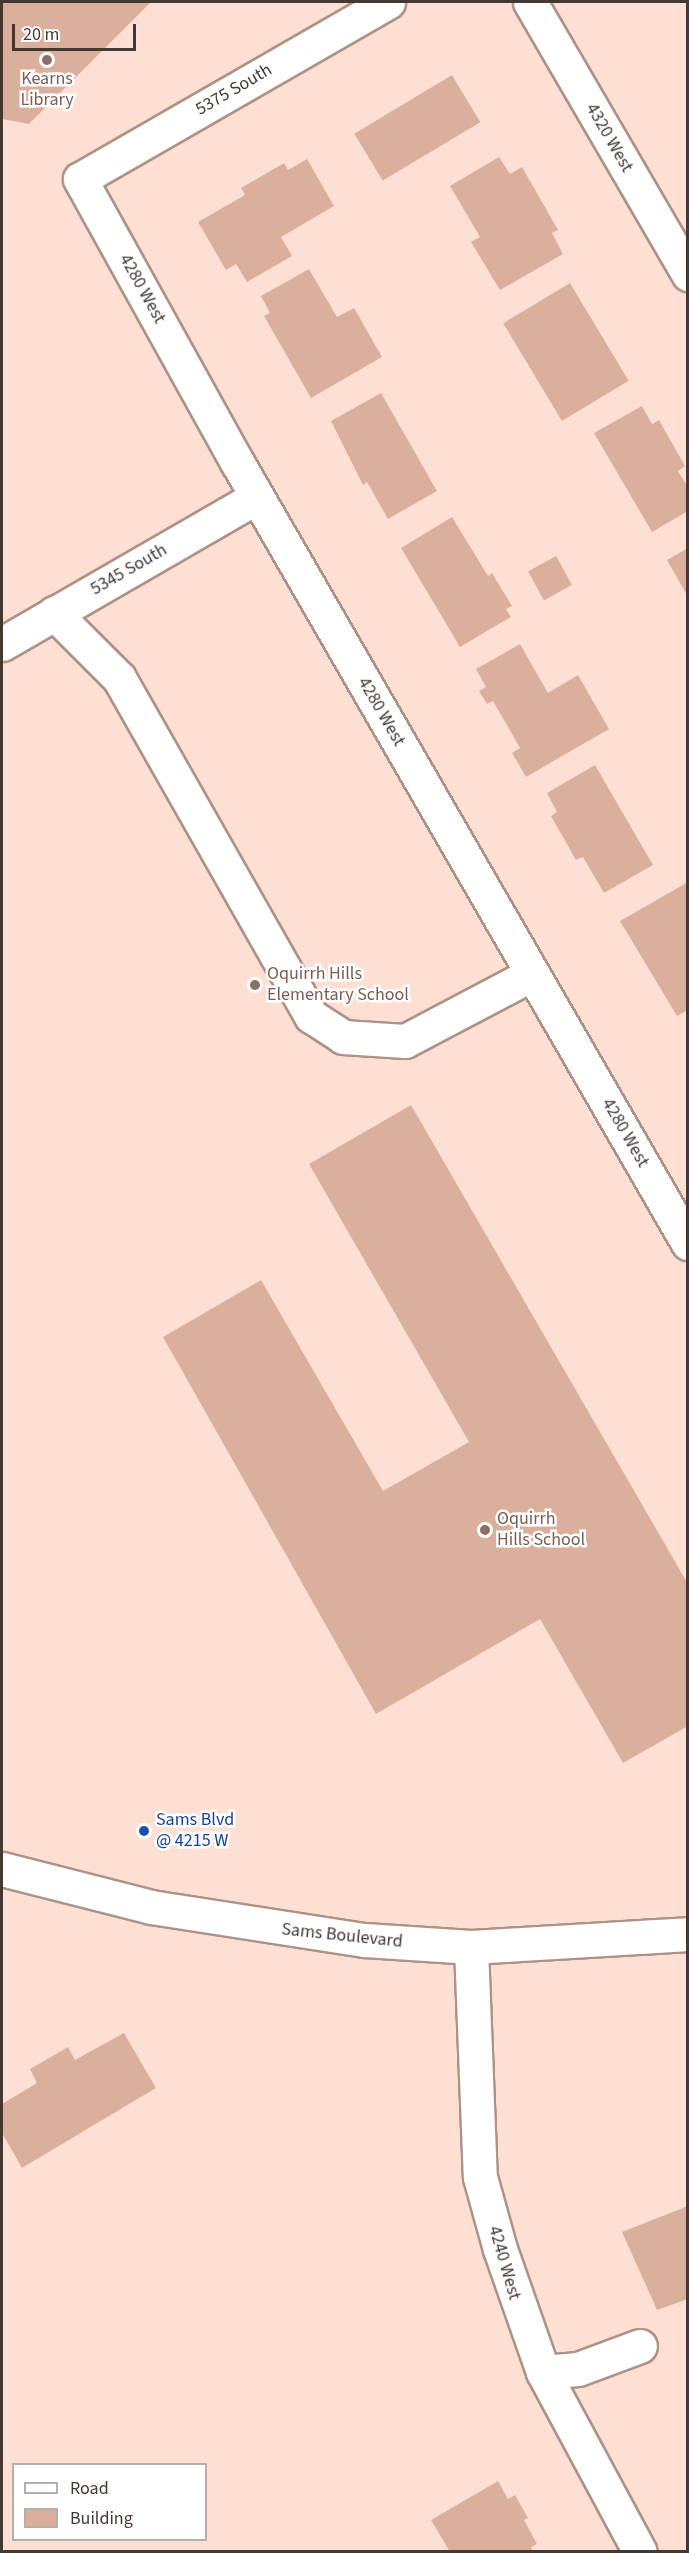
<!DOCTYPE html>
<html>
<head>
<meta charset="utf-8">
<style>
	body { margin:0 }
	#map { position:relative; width:689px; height:2553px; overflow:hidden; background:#fde0d3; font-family:"Source Sans 3",sans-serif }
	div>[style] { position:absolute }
	.building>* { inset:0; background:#dab09d; transform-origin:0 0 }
	.roads { filter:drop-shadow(2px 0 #ad9286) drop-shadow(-2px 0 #ad9286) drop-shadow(0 2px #ad9286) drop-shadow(0 -2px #ad9286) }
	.minor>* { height:33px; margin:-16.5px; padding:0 16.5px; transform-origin:16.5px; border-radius:16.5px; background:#fff }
	.dots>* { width:16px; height:16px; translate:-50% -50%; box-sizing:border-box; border:3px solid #fff; border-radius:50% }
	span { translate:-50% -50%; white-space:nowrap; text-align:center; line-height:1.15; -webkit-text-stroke:5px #fff; paint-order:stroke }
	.education-label { font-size:18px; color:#785e54 }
	.left { translate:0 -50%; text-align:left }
	.street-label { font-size:18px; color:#443833 }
	.transit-label { font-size:18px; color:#164399 }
	.frame { position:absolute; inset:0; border:3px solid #443833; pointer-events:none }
	.legend { position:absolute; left:12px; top:2463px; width:195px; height:78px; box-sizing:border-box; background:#fff; border:2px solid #b4afad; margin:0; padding:8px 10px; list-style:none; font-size:18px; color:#443833 }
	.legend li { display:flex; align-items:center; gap:12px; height:30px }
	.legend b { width:30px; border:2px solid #b4afad }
	.scale { position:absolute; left:12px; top:24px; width:124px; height:27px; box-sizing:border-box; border:3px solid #443833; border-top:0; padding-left:8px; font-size:18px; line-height:21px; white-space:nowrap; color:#443833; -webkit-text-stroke:4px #fff; paint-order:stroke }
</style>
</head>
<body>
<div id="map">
	<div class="building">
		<div style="clip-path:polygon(2px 2px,151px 2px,29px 124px,2px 119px)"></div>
		<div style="left:452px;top:75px;width:55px;height:114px;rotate:59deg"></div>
		<div style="clip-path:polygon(499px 157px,510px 174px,522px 167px,558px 230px,552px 233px,563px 254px,500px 290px,471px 242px,480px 237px,450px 186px)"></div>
		<div style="clip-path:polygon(307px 159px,334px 206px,281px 237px,292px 256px,247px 282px,236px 264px,226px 270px,198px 222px,245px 195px,241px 188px,284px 163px,288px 170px)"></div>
		<div style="clip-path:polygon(309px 269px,337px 317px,354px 308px,382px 357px,311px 398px,264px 316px,270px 313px,261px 296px)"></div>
		<div style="left:570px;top:283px;width:114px;height:78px;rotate:59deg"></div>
		<div style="clip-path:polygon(381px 393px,437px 491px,388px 519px,367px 482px,363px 485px,331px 421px)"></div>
		<div style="clip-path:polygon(642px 406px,652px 424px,659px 420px,685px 466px,678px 471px,688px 487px,688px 511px,652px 532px,594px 433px)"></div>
		<div style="clip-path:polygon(452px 517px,488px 576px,492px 573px,512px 606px,506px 609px,511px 617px,460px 647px,401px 548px)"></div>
		<div style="clip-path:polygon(688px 548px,688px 597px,667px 560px)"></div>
		<div style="left:556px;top:556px;width:33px;height:32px;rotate:61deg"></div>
		<div style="clip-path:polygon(520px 644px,548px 693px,578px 675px,609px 729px,526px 777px,512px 753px,520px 748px,493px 701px,487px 704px,479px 691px,486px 687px,476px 669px)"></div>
		<div style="clip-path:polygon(595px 765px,653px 865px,604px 893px,583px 857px,576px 860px,551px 816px,557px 812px,547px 793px)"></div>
		<div style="clip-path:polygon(688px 882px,688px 1010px,677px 1016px,620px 921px)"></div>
		<div style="clip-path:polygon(411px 1105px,688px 1584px,688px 1726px,623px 1763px,540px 1619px,376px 1714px,163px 1337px,261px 1280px,383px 1491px,469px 1442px,309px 1164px)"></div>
		<div style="clip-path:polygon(124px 2033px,156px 2088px,22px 2168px,2px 2133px,2px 2104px,37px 2083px,30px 2069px,68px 2047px,75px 2060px)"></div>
		<div style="clip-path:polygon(688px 2206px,688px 2299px,657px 2310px,622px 2232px)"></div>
		<div style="clip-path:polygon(498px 2481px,508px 2499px,515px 2495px,528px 2518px,524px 2520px,537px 2544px,531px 2547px,533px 2552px,450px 2552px,431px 2520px)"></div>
	</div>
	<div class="roads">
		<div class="minor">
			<div style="left:388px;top:2px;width:355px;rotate:150.1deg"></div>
			<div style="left:80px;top:179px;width:324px;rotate:61deg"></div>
			<div style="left:237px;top:462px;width:902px;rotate:60deg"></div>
			<div style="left:530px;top:2px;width:315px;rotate:59.8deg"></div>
			<div style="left:54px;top:613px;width:92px;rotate:45deg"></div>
			<div style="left:119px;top:678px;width:389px;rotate:60.4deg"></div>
			<div style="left:311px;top:1016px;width:38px;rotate:33deg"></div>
			<div style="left:343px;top:1037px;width:62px;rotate:3.7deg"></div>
			<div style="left:405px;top:1041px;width:144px;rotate:-27.8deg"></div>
			<div style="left:2px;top:644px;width:294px;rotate:-30deg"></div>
			<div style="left:2px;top:1869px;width:154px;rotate:14.3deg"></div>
			<div style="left:151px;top:1907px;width:217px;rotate:8.8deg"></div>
			<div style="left:365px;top:1940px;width:106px;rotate:3.8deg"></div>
			<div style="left:471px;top:1947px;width:217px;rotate:-3.4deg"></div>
			<div style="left:471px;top:1947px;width:230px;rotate:87.8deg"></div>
			<div style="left:480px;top:2177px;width:75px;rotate:74.5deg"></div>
			<div style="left:500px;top:2249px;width:130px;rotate:70.7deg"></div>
			<div style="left:543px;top:2372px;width:204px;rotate:61.7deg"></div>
			<div style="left:543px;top:2372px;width:35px;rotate:-5deg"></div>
			<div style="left:578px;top:2369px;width:66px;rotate:-20.4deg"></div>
		</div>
	</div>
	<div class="dots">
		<div style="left:47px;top:60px;background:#8d6e63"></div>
		<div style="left:255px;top:985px;background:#8d6e63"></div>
		<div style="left:485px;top:1530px;background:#8d6e63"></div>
		<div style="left:144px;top:1831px;background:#1a4fb4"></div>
	</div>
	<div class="education-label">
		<span style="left:47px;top:90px">Kearns<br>Library</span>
		<span class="left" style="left:267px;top:985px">Oquirrh Hills<br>Elementary School</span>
		<span class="left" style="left:497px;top:1530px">Oquirrh<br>Hills School</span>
	</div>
	<div class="street-label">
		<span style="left:234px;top:90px;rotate:-30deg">5375 South</span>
		<span style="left:609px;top:138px;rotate:60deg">4320 West</span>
		<span style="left:142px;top:289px;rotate:61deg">4280 West</span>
		<span style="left:129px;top:570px;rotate:-30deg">5345 South</span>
		<span style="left:381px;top:712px;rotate:60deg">4280 West</span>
		<span style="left:625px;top:1133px;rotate:60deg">4280 West</span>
		<span style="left:342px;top:1936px;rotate:6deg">Sams Boulevard</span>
		<span style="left:504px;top:2263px;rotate:74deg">4240 West</span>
	</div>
	<div class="transit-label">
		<span class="left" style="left:156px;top:1831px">Sams Blvd<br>@ 4215 W</span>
	</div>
	<div class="frame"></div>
	<ul class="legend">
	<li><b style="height:8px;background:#fff"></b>Road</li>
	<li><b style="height:16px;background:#dab09d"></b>Building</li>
	</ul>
	<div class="scale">20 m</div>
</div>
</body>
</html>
